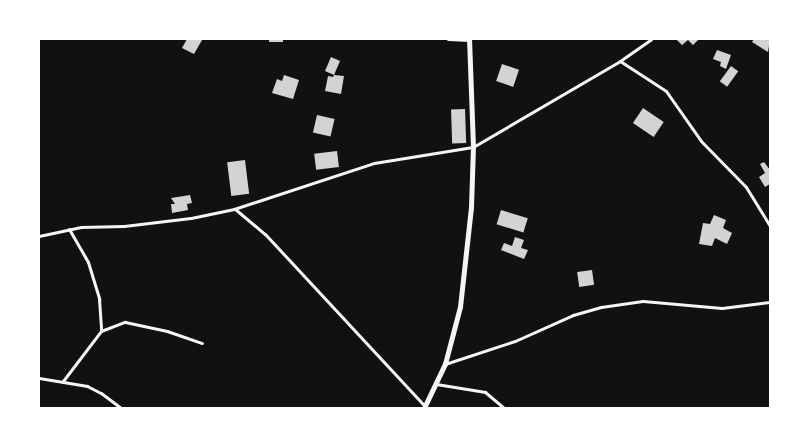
<!DOCTYPE html>
<html>
<head>
<meta charset="utf-8">
<style>
	body { margin:0 }
	#map { position:relative; width:809px; height:447px; overflow:hidden; background:#111; font-family:"Times New Roman",serif }
	div>[style] { position:absolute }
	.building>* { inset:0; background:#d3d3d3; transform-origin:0 0 }
	.minor>* { height:3px; margin:-1.5px; padding:0 1.5px; transform-origin:1.5px; border-radius:1.5px; background:#f5f5f5 }
	.secondary>* { height:4.5px; margin:-2.25px; padding:0 2.25px; transform-origin:2.25px; border-radius:2.25px; background:#f5f5f5 }
	span { translate:-50% -50%; white-space:nowrap; text-align:center; line-height:1.15; -webkit-text-stroke:4.5px #fff; paint-order:stroke }
	.frame { position:absolute; inset:0; border:40px solid #fff; pointer-events:none }
</style>
</head>
<body>
<div id="map">
	<div class="building">
		<div style="clip-path:polygon(187px 39px,202px 40px,194px 54px,182px 48px)"></div>
		<div style="left:269px;top:39px;width:14px;height:3px"></div>
		<div style="clip-path:polygon(676px 39px,699px 39px,693px 45px,688px 40px,682px 45px)"></div>
		<div style="clip-path:polygon(754px 39px,770px 39px,768px 52px,752px 42px)"></div>
		<div style="clip-path:polygon(717px 50px,731px 55px,726px 69px,720px 66px,721px 62px,713px 59px)"></div>
		<div style="clip-path:polygon(331px 57px,340px 61px,334px 75px,344px 76px,341px 94px,325px 91px,328px 76px,333px 77px,334px 75px,325px 71px)"></div>
		<div style="left:502px;top:64px;width:18px;height:18px;rotate:19deg"></div>
		<div style="left:731px;top:66px;width:9px;height:19px;rotate:36deg"></div>
		<div style="clip-path:polygon(284px 75px,299px 80px,293px 99px,272px 93px,277px 79px,282px 81px)"></div>
		<div style="left:643px;top:108px;width:25px;height:18px;rotate:34deg"></div>
		<div style="left:465px;top:109px;width:34px;height:14px;rotate:88deg"></div>
		<div style="left:317px;top:115px;width:18px;height:18px;rotate:13deg"></div>
		<div style="left:337px;top:151px;width:16px;height:23px;rotate:83deg"></div>
		<div style="left:245px;top:160px;width:34px;height:18px;rotate:83deg"></div>
		<div style="clip-path:polygon(764px 162px,770px 170px,770px 184px,765px 187px,759px 177px,765px 173px,760px 164px)"></div>
		<div style="clip-path:polygon(190px 195px,192px 203px,187px 204px,188px 210px,172px 213px,171px 204px,175px 204px,171px 198px)"></div>
		<div style="left:501px;top:210px;width:28px;height:15px;rotate:17deg"></div>
		<div style="clip-path:polygon(714px 215px,726px 220px,723px 228px,732px 233px,727px 244px,715px 238px,712px 246px,699px 244px,703px 223px,710px 224px)"></div>
		<div style="clip-path:polygon(515px 237px,524px 240px,521px 248px,528px 250px,524px 259px,501px 250px,504px 243px,512px 246px)"></div>
		<div style="left:592px;top:270px;width:15px;height:15px;rotate:82deg"></div>
	</div>
	<div class="minor">
		<div style="left:448px;top:39px;width:21px;rotate:3deg"></div>
		<div style="left:620px;top:61px;width:55px;rotate:33.1deg"></div>
		<div style="left:666px;top:91px;width:61px;rotate:55deg"></div>
		<div style="left:701px;top:141px;width:64px;rotate:45.6deg"></div>
		<div style="left:746px;top:187px;width:46px;rotate:58.4deg"></div>
		<div style="left:235px;top:209px;width:39px;rotate:40deg"></div>
		<div style="left:265px;top:234px;width:235px;rotate:47.1deg"></div>
		<div style="left:69px;top:229px;width:38px;rotate:60deg"></div>
		<div style="left:88px;top:262px;width:39px;rotate:73deg"></div>
		<div style="left:99px;top:299px;width:32px;rotate:86deg"></div>
		<div style="left:101px;top:331px;width:26px;rotate:-21deg"></div>
		<div style="left:125px;top:322px;width:43px;rotate:12.1deg"></div>
		<div style="left:167px;top:331px;width:37px;rotate:19deg"></div>
		<div style="left:39px;top:236px;width:43px;rotate:-12.1deg"></div>
		<div style="left:81px;top:227px;width:43px;rotate:-1.3deg"></div>
		<div style="left:124px;top:226px;width:67px;rotate:-6.8deg"></div>
		<div style="left:191px;top:218px;width:44px;rotate:-11.8deg"></div>
		<div style="left:234px;top:209px;width:147px;rotate:-18.2deg"></div>
		<div style="left:374px;top:163px;width:100px;rotate:-9.2deg"></div>
		<div style="left:473px;top:147px;width:170px;rotate:-30.3deg"></div>
		<div style="left:620px;top:61px;width:38px;rotate:-35deg"></div>
		<div style="left:445px;top:364px;width:74px;rotate:-18.2deg"></div>
		<div style="left:515px;top:341px;width:64px;rotate:-24.1deg"></div>
		<div style="left:573px;top:315px;width:29px;rotate:-16deg"></div>
		<div style="left:601px;top:307px;width:42px;rotate:-8.1deg"></div>
		<div style="left:643px;top:301px;width:79px;rotate:5.1deg"></div>
		<div style="left:722px;top:308px;width:48px;rotate:-7.1deg"></div>
		<div style="left:39px;top:378px;width:49px;rotate:9.5deg"></div>
		<div style="left:87px;top:386px;width:16px;rotate:27deg"></div>
		<div style="left:101px;top:393px;width:25px;rotate:37deg"></div>
		<div style="left:63px;top:381px;width:63px;rotate:-52.8deg"></div>
		<div style="left:436px;top:384px;width:50px;rotate:9.3deg"></div>
		<div style="left:485px;top:392px;width:25px;rotate:40deg"></div>
	</div>
	<div class="secondary">
		<div style="left:424px;top:408px;width:49px;rotate:-64.5deg"></div>
		<div style="left:445px;top:364px;width:59px;rotate:-75.3deg"></div>
		<div style="left:460px;top:307px;width:101px;rotate:-83.7deg"></div>
		<div style="left:471px;top:207px;width:60px;rotate:-88.1deg"></div>
		<div style="left:473px;top:147px;width:108px;rotate:-92.1deg"></div>
	</div>
	<div class="frame"></div>
</div>
</body>
</html>
